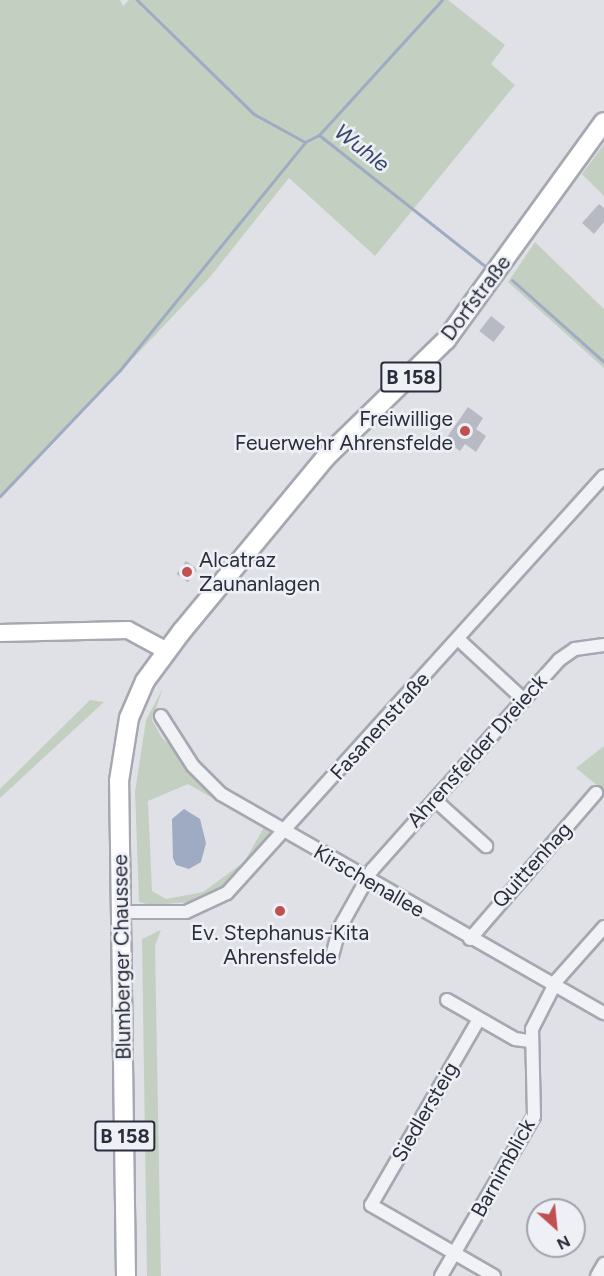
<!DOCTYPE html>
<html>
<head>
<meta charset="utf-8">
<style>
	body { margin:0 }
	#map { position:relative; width:604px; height:1276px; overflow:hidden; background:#dfe1e7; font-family:Figtree,sans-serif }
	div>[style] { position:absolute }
	.green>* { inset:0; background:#c3d0c1 }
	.water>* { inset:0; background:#9eabc3 }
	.stream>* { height:3px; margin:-1.5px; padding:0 1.5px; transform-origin:1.5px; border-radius:1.5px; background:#9eabc3 }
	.building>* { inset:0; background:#b7bac3; transform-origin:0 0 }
	.roads { filter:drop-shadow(2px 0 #a5a8b0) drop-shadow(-2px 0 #a5a8b0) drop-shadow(0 2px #a5a8b0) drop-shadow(0 -2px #a5a8b0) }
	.street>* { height:12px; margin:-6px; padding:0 6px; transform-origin:6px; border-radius:6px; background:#f1f2f6 }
	.secondary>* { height:16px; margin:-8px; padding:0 8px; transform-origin:8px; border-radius:8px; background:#fff }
	.primary>* { height:18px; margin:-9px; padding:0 9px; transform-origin:9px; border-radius:9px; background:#fff }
	.dots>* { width:16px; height:16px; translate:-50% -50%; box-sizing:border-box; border:3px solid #eef0f5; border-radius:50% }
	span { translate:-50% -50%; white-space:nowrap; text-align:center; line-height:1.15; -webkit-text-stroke:5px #eef0f5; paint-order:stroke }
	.shield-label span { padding:2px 4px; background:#eef0f5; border:2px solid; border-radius:4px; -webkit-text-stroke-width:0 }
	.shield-label { font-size:20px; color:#2a2e3c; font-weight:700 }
	.street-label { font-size:21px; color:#2a2e3c }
	.poi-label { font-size:21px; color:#2a2e3c }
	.right { translate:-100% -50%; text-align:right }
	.left { translate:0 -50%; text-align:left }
	.water-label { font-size:22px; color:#38486c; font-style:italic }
	.north { position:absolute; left:526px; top:1198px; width:60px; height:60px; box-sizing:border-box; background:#eef0f5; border:2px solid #a0a2ab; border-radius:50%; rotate:153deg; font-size:16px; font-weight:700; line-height:24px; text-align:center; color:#2a2e3c }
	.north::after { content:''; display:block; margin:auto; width:21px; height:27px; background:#bf5151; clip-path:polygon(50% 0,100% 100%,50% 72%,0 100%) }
</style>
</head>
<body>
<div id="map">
	<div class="green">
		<div style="clip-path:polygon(0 0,120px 0,123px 6px,129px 0,448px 0,505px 45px,491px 64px,515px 85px,375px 256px,289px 178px,210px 277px,0 499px)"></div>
		<div style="clip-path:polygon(604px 144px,604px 196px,582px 174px)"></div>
		<div style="clip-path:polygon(535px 242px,604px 309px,604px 368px,508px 282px)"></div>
		<div style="clip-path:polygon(163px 688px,152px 720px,162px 738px,257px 818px,254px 822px,188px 784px,148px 801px,152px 891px,166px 899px,203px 892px,244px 862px,265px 826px,276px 834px,229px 885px,193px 902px,150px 905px,139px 902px,135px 792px,146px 720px)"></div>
		<div style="clip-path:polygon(90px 700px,104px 702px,0 798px,0 789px)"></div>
		<div style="clip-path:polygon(604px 746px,604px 791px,576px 768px)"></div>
		<div style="clip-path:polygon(161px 930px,155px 946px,161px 1276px,147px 1276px,142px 939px)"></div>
	</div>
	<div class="water">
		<div style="clip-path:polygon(184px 809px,200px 819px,206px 843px,201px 862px,189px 869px,176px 865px,173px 858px,172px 819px)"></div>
	</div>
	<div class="stream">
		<div style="left:137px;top:0;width:163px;rotate:44.3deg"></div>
		<div style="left:254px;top:114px;width:58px;rotate:28.8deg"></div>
		<div style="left:305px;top:142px;width:16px;rotate:-27deg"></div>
		<div style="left:319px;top:135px;width:213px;rotate:38.3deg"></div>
		<div style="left:319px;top:135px;width:183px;rotate:-47.7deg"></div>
		<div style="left:512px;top:280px;width:123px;rotate:41.7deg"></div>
		<div style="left:0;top:496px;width:174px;rotate:-46.4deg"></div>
		<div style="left:120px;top:370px;width:294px;rotate:-50.9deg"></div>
	</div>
	<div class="building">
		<div style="clip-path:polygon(599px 204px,604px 208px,604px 222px,594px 234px,582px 223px)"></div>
		<div style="left:491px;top:316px;width:18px;height:19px;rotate:38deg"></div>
		<div style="clip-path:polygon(468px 407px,483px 418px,476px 429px,486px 436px,476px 452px,465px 444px,460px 451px,445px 440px)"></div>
		<div style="left:186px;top:561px;width:14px;height:16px;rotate:36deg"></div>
	</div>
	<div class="roads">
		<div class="street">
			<div style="left:458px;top:639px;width:88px;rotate:42.7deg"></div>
			<div style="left:161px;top:716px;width:59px;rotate:57.4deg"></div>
			<div style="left:193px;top:766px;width:40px;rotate:45deg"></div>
			<div style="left:221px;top:794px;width:441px;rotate:29.8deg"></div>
			<div style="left:435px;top:800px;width:69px;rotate:42deg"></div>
			<div style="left:123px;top:912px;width:63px"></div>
			<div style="left:186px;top:912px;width:45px;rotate:-24.9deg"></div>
			<div style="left:227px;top:893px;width:562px;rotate:-47.88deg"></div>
			<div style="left:470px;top:939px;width:193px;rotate:-49.2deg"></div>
			<div style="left:332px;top:956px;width:28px;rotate:-75deg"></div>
			<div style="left:339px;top:929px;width:68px;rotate:-60.8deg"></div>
			<div style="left:372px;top:870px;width:281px;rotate:-48.3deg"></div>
			<div style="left:559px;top:660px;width:19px;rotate:-35deg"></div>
			<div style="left:575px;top:649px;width:29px;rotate:-8deg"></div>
			<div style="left:447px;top:1000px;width:78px;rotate:29.8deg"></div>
			<div style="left:515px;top:1039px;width:15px;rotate:8deg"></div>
			<div style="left:479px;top:1019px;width:215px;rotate:120.1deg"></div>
			<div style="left:371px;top:1205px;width:142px;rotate:30deg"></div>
			<div style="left:441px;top:1276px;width:185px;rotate:-59.8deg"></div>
			<div style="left:534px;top:1116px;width:87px;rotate:-91.3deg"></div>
			<div style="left:532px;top:1029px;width:55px;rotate:-63deg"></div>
			<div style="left:557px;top:980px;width:71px;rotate:-48.4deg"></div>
			<div style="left:597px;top:1276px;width:14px;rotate:-60deg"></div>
		</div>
		<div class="secondary">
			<div style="left:0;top:633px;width:128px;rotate:-1.3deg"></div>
			<div style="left:128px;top:630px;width:44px;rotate:28.3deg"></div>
		</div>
		<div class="primary">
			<div style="left:126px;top:1276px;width:495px;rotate:-90.8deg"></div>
			<div style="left:119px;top:781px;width:64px;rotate:-81deg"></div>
			<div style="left:129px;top:718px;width:40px;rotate:-66.6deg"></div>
			<div style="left:145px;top:681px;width:62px;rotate:-53.5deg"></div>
			<div style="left:182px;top:631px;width:226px;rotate:-50.4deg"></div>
			<div style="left:326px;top:457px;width:168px;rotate:-44.3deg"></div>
			<div style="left:446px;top:340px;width:269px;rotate:-54.1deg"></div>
		</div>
	</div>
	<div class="dots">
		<div style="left:465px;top:431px;background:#bf5151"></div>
		<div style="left:187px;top:572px;background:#bf5151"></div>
		<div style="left:280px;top:911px;background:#bf5151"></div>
	</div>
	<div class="shield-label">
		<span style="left:411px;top:377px">B 158</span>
		<span style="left:125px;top:1136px">B 158</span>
	</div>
	<div class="street-label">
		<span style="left:476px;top:298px;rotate:-53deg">Dorfstraße</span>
		<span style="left:380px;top:726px;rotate:-48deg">Fasanenstraße</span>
		<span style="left:477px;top:751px;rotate:-48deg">Ahrensfelder Dreieck</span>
		<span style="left:532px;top:865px;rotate:-48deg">Quittenhag</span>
		<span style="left:369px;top:881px;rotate:30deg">Kirschenallee</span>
		<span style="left:122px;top:957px;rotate:-91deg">Blumberger Chaussee</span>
		<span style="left:425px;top:1112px;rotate:-60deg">Siedlersteig</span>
		<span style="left:503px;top:1168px;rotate:-61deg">Barnimblick</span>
	</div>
	<div class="poi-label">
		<span class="right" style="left:453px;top:431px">Freiwillige<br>Feuerwehr Ahrensfelde</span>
		<span class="left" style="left:199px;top:572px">Alcatraz<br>Zaunanlagen</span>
		<span style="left:280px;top:945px">Ev. Stephanus-Kita<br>Ahrensfelde</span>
	</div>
	<div class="water-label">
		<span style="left:362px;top:148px;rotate:38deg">Wuhle</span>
	</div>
	<div class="north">N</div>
</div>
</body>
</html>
